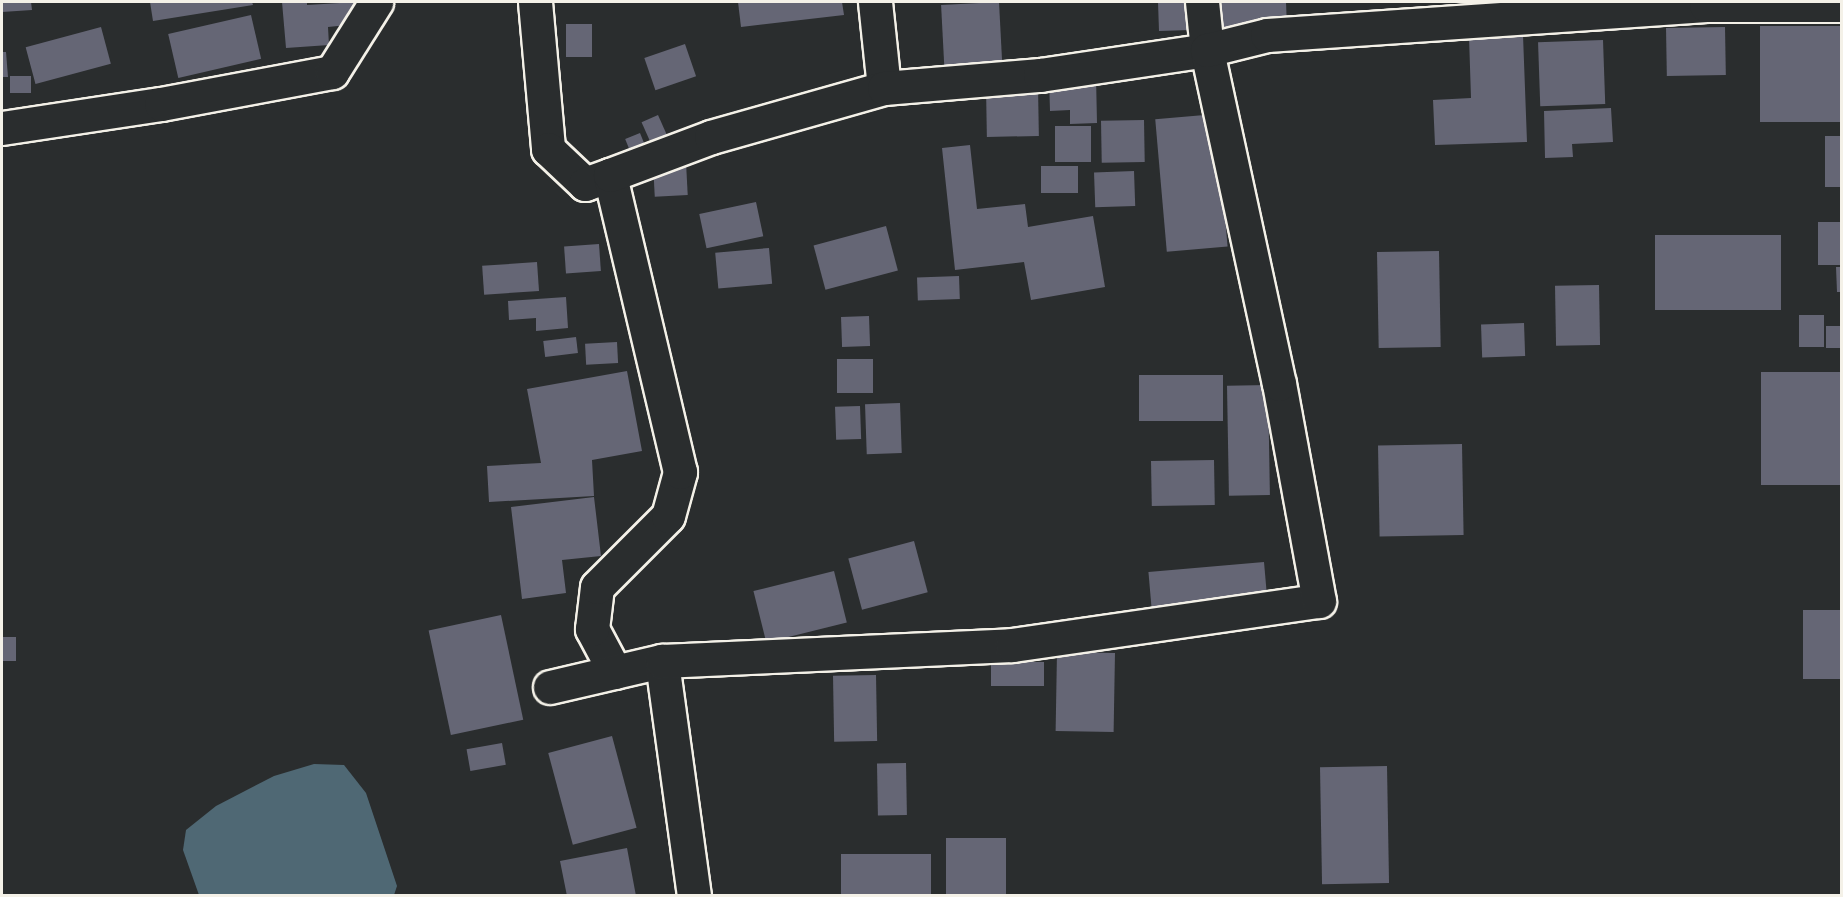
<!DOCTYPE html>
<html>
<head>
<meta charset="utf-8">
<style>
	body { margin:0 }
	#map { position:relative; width:1843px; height:897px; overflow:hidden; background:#2a2d2e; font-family:Kalam,sans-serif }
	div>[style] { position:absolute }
	.water>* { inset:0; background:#4f6874 }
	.building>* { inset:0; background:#656675; transform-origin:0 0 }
	.roads { filter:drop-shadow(2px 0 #f4f1e8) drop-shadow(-2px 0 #f4f1e8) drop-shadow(0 2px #f4f1e8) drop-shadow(0 -2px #f4f1e8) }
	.minor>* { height:33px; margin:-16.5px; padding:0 16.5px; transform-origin:16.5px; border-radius:16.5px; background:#2a2d2e }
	span { translate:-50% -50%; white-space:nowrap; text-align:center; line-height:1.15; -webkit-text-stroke:6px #2a2d2e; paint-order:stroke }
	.frame { position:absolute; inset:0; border:3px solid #f4f1e8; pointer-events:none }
</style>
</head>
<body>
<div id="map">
	<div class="water">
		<div style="clip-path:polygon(314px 764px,344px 765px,366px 793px,397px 886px,394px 895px,199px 895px,183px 850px,186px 830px,216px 806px,274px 776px)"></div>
	</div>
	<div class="building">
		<div style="clip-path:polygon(2px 2px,31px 2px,32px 10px,2px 12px)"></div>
		<div style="clip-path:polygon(150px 2px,252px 2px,253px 5px,153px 21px)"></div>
		<div style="clip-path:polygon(282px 2px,307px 2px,307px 5px,356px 2px,357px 24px,328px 27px,329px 45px,286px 48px)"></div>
		<div style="clip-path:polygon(738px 2px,842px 2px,844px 15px,741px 27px)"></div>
		<div style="left:999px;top:2px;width:66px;height:58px;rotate:87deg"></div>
		<div style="clip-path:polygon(1158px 2px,1286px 2px,1287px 27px,1159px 31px)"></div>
		<div style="left:251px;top:15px;width:45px;height:85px;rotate:77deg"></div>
		<div style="left:592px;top:24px;width:33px;height:26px;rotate:90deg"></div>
		<div style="left:1842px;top:26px;width:96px;height:82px;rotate:90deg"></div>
		<div style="left:101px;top:27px;width:38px;height:78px;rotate:75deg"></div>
		<div style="left:1725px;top:27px;width:48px;height:59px;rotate:89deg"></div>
		<div style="clip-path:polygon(1523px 35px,1527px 142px,1435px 145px,1433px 100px,1471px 98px,1469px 37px)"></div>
		<div style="left:1603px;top:40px;width:64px;height:65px;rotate:88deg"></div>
		<div style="left:685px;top:44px;width:34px;height:43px;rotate:71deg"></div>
		<div style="clip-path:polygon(2px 52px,6px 52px,8px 77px,2px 77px)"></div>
		<div style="left:31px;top:76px;width:17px;height:21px;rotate:90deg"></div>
		<div style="clip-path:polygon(1096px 76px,1097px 123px,1070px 124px,1070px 110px,1050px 111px,1049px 78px)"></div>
		<div style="left:1038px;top:86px;width:50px;height:52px;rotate:89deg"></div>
		<div style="clip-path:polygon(1611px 108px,1613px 142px,1572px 144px,1573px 157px,1545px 158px,1544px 111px)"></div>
		<div style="left:1216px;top:114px;width:133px;height:61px;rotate:85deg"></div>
		<div style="left:658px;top:115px;width:32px;height:18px;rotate:66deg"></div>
		<div style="left:1144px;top:120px;width:42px;height:43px;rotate:89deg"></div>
		<div style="left:1055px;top:126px;width:36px;height:36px"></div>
		<div style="left:640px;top:133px;width:22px;height:16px;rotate:68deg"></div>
		<div style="left:1825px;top:136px;width:17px;height:51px"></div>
		<div style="clip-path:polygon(970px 145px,977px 209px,1025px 204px,1028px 227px,1093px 216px,1105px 287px,1031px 300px,1024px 262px,955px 270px,942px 148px)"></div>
		<div style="left:686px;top:162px;width:33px;height:33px;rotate:87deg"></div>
		<div style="left:1078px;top:166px;width:27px;height:37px;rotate:90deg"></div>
		<div style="left:1134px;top:171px;width:35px;height:40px;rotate:88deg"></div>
		<div style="left:756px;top:202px;width:35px;height:58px;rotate:78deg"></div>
		<div style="left:1818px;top:222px;width:24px;height:43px"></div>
		<div style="left:886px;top:226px;width:46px;height:75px;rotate:75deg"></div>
		<div style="left:1655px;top:235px;width:126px;height:75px"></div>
		<div style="left:599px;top:244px;width:27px;height:35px;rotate:86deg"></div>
		<div style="left:769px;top:248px;width:36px;height:54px;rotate:85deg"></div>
		<div style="left:1439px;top:251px;width:96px;height:62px;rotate:89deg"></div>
		<div style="left:537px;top:262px;width:29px;height:55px;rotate:86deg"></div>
		<div style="clip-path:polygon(1836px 267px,1842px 267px,1842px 292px,1837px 292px)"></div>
		<div style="left:959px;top:276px;width:23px;height:42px;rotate:88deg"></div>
		<div style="left:1599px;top:285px;width:60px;height:44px;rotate:89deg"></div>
		<div style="clip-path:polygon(566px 297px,568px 328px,536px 331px,536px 318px,509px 320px,508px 301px)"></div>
		<div style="left:1799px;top:315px;width:25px;height:32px"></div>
		<div style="left:869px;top:316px;width:30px;height:28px;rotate:88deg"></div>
		<div style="left:1524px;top:323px;width:33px;height:43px;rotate:88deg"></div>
		<div style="left:1826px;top:326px;width:16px;height:22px"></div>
		<div style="left:576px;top:337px;width:16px;height:33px;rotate:83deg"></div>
		<div style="left:617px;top:342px;width:21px;height:32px;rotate:87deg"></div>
		<div style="left:837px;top:359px;width:36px;height:34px"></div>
		<div style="clip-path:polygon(627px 371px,642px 451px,592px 460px,594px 496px,489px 502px,487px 466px,541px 463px,527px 389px)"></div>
		<div style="left:1761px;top:372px;width:80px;height:113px"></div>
		<div style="left:1223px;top:375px;width:46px;height:84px;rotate:90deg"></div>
		<div style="left:1268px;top:385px;width:110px;height:41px;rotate:89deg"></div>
		<div style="left:900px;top:403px;width:50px;height:35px;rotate:88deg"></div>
		<div style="left:860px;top:406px;width:33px;height:25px;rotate:88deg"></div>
		<div style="left:1462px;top:444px;width:91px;height:84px;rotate:89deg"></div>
		<div style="left:1214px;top:460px;width:45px;height:63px;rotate:89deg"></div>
		<div style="clip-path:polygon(594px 497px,601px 556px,562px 560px,566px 593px,522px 599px,511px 507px)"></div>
		<div style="left:914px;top:541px;width:53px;height:68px;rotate:75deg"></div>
		<div style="left:1264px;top:562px;width:38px;height:116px;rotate:85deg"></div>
		<div style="left:834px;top:571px;width:53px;height:83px;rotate:76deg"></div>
		<div style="left:1842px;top:610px;width:69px;height:39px;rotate:90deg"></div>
		<div style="left:501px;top:615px;width:107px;height:74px;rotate:78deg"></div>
		<div style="left:2px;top:637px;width:14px;height:24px"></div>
		<div style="left:1057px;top:652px;width:58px;height:79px;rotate:1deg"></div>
		<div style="left:1044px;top:662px;width:24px;height:53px;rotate:90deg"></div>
		<div style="left:876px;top:675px;width:66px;height:43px;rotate:89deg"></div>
		<div style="left:612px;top:736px;width:95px;height:66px;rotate:75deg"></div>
		<div style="left:502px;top:743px;width:22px;height:36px;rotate:80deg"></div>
		<div style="left:906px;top:763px;width:52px;height:29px;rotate:89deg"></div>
		<div style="left:1387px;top:766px;width:117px;height:67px;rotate:89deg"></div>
		<div style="left:946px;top:838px;width:60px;height:58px"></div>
		<div style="clip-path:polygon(627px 848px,636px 896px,567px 896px,560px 861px)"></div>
		<div style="left:841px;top:854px;width:90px;height:42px"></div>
	</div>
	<div class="roads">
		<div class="minor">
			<div style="left:535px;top:2px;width:148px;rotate:84.9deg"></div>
			<div style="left:548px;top:149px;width:51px;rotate:43.4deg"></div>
			<div style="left:585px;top:184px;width:27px;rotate:-20deg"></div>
			<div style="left:875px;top:2px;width:86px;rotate:84deg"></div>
			<div style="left:2px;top:128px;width:161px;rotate:-8.6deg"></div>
			<div style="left:161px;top:104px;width:174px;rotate:-10.6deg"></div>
			<div style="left:332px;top:72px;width:83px;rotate:-57.8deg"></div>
			<div style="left:615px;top:672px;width:49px;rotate:-118.1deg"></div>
			<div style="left:592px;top:629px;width:42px;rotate:-83.2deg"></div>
			<div style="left:597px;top:587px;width:100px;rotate:-45deg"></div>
			<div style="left:668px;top:516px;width:46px;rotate:-74.7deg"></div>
			<div style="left:680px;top:472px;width:305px;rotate:-103.3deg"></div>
			<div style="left:610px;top:175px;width:108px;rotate:-20.6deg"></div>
			<div style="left:711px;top:137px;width:180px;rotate:-15.8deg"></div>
			<div style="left:884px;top:88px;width:157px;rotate:-4.8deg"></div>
			<div style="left:1040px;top:75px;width:169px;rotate:-8.5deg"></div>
			<div style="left:1207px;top:50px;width:48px;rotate:-95.9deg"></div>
			<div style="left:550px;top:687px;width:115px;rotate:-13.1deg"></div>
			<div style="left:694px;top:896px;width:237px;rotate:-97.8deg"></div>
			<div style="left:662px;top:661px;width:350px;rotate:-2.6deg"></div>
			<div style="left:1012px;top:645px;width:310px;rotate:-8.2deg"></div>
			<div style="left:1319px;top:601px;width:221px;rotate:-100.4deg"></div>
			<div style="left:1279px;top:384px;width:342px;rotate:-102.2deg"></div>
			<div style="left:1207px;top:50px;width:62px;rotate:-14deg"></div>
			<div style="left:1267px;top:35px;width:440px;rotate:-3.9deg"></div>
			<div style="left:1706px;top:5px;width:136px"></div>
		</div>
	</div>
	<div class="frame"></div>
</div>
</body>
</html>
